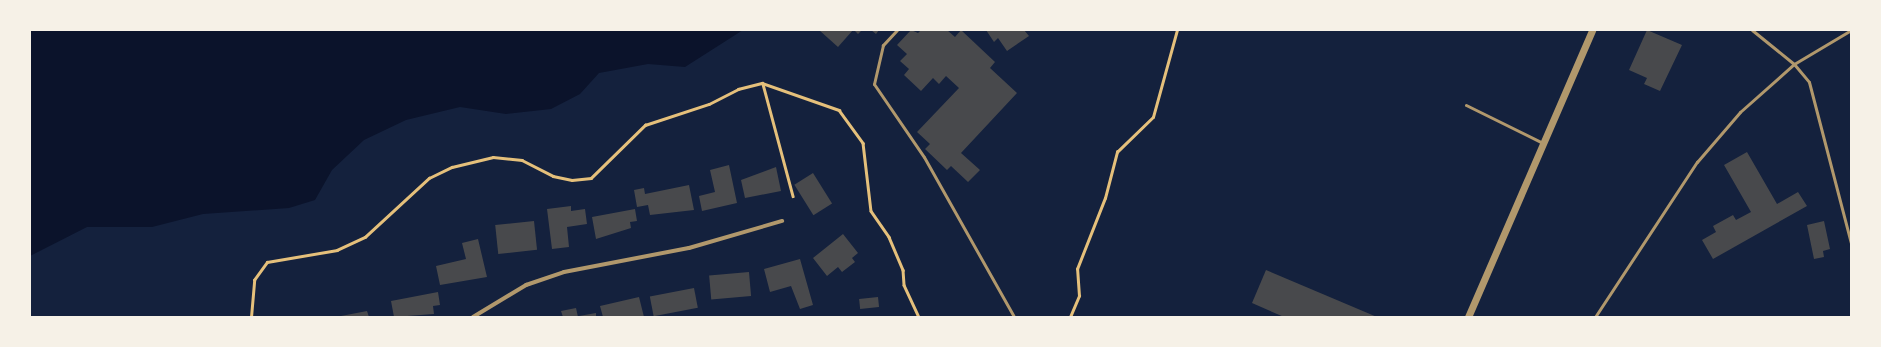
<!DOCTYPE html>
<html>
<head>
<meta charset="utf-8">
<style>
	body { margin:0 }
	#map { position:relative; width:1881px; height:347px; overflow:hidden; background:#14213d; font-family:Ubuntu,sans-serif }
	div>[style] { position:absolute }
	.water>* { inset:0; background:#0b132b }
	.building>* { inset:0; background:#48494c; transform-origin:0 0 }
	.path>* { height:2.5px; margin:-1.25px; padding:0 1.25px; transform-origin:1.25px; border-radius:1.25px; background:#e5c07b }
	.service>* { height:3px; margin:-1.5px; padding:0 1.5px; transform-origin:1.5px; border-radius:1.5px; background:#b1986c }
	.minor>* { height:4px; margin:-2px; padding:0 2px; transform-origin:2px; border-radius:2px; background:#b1986c }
	.tertiary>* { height:7px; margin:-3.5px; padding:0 3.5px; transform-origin:3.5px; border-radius:3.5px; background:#b1986c }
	span { translate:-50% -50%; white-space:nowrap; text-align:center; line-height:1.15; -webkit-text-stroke:3px #f6f1e7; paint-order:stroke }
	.frame { position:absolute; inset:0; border:31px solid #f6f1e7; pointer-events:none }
</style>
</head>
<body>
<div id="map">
	<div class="water">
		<div style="clip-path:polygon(30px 30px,743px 30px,685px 67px,648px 64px,599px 73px,580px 94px,551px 109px,506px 114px,460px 107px,406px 120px,364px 140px,332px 170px,315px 200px,289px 208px,203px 214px,152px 227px,87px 227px,30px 256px)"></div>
	</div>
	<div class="building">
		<div style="clip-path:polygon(819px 30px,853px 30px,838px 47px)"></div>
		<div style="clip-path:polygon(854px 30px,862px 30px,858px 34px)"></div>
		<div style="clip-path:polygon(871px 30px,879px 30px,876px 34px)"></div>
		<div style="clip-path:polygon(911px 30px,918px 33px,921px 30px,947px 30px,955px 37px,961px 30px,995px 62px,990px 68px,1017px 93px,961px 153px,980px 170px,968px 182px,951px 166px,947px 170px,925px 149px,930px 144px,917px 132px,959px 88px,946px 76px,939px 84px,933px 78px,921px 91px,904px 75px,909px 69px,900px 61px,907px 54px,897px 45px)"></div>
		<div style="clip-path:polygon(986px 30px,1024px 30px,1029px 36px,1007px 51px,998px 38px,994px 42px)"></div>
		<div style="clip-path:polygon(1647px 30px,1682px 45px,1660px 91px,1644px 84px,1647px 78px,1629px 70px)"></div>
		<div style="clip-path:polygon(1747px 152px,1777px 204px,1798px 192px,1807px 206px,1713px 259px,1702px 240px,1716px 232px,1713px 226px,1733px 215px,1736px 220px,1751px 212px,1724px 165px)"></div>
		<div style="clip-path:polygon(729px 165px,737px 203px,702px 211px,699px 196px,715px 192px,710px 170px)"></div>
		<div style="clip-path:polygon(776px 167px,781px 191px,745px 198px,741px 180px)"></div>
		<div style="left:813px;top:173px;width:36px;height:22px;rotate:58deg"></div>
		<div style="clip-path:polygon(689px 185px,694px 210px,650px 215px,648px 205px,637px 207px,634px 190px,644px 188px,645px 194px)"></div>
		<div style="clip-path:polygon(571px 206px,571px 211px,585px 209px,587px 224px,567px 227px,569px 247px,552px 249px,547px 209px)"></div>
		<div style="clip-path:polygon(635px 209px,637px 221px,630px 222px,631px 228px,596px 239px,592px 217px)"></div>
		<div style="left:534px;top:221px;width:29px;height:39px;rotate:84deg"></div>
		<div style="clip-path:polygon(1824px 221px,1830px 249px,1823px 251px,1824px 257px,1814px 259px,1807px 225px)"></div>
		<div style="clip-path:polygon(843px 234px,858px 253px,852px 258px,855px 262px,842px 272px,838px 267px,827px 276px,813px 258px)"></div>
		<div style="clip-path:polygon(478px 239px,487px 277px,440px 285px,436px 266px,466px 259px,462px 243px)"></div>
		<div style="clip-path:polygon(800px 259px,813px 305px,800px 309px,791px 286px,770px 292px,764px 269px)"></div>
		<div style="clip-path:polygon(1266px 270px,1377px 317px,1284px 317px,1252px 303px)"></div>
		<div style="left:749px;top:272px;width:24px;height:40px;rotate:85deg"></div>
		<div style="left:694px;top:288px;width:20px;height:45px;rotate:79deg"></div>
		<div style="clip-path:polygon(438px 292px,440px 305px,433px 306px,434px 314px,394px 317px,391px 301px)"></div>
		<div style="clip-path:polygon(639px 297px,644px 317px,603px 317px,600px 306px)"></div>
		<div style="left:878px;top:297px;width:10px;height:19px;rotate:84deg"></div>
		<div style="clip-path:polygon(576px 308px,578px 317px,563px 317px,561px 311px)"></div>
		<div style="clip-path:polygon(367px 311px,369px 317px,341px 317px,341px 316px)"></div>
		<div style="clip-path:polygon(596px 313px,596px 317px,579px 317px,579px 316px)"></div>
	</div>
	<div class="path">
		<div style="left:763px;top:84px;width:116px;rotate:75deg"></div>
		<div style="left:251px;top:317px;width:37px;rotate:-85deg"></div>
		<div style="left:254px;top:280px;width:22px;rotate:-54deg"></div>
		<div style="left:267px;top:262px;width:71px;rotate:-9.7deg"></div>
		<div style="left:337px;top:250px;width:31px;rotate:-25deg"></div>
		<div style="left:365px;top:237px;width:87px;rotate:-42.7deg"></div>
		<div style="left:429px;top:178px;width:25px;rotate:-26deg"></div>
		<div style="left:452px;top:167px;width:42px;rotate:-13.7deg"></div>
		<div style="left:493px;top:157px;width:29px;rotate:6deg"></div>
		<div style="left:522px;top:160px;width:35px;rotate:27deg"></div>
		<div style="left:553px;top:176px;width:19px;rotate:12deg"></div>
		<div style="left:572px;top:180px;width:19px;rotate:-6deg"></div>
		<div style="left:591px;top:178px;width:76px;rotate:-44.5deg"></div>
		<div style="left:645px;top:125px;width:67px;rotate:-18.2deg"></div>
		<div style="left:709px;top:104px;width:33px;rotate:-27deg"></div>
		<div style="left:738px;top:89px;width:25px;rotate:-14deg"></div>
		<div style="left:762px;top:83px;width:82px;rotate:19.3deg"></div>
		<div style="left:839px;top:110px;width:41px;rotate:54deg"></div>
		<div style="left:863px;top:143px;width:68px;rotate:83.3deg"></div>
		<div style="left:871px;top:211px;width:32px;rotate:55deg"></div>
		<div style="left:889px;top:237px;width:36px;rotate:67deg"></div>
		<div style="left:903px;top:270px;width:15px;rotate:86deg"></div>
		<div style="left:904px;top:285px;width:35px;rotate:65deg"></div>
		<div style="left:1070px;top:317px;width:23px;rotate:-67deg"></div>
		<div style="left:1079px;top:296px;width:27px;rotate:-94deg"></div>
		<div style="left:1077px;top:269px;width:76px;rotate:-68.5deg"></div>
		<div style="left:1105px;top:198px;width:48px;rotate:-75.4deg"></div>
		<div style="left:1117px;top:152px;width:50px;rotate:-44.2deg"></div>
		<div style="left:1153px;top:117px;width:90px;rotate:-74.6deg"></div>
		<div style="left:1673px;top:317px;width:1px"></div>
	</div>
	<div class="service">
		<div style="left:897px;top:30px;width:21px;rotate:133deg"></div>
		<div style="left:883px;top:45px;width:40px;rotate:103deg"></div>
		<div style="left:874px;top:84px;width:88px;rotate:55.6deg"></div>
		<div style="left:924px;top:157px;width:184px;rotate:60.6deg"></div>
		<div style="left:1752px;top:30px;width:54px;rotate:39deg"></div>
		<div style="left:1794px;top:64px;width:23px;rotate:50deg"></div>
		<div style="left:1809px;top:82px;width:166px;rotate:75.4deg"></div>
		<div style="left:1466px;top:105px;width:86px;rotate:26.3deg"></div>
		<div style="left:1595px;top:317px;width:186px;rotate:-56.7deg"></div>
		<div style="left:1697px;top:162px;width:66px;rotate:-49.3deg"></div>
		<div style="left:1740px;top:112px;width:72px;rotate:-41.6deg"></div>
		<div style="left:1794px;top:64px;width:66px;rotate:-30.8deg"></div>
	</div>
	<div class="minor">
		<div style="left:473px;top:317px;width:62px;rotate:-31.1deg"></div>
		<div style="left:526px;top:285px;width:40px;rotate:-18.9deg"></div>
		<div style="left:564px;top:272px;width:127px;rotate:-10.9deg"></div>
		<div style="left:689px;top:248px;width:97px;rotate:-16.2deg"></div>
	</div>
	<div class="tertiary">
		<div style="left:1468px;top:317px;width:313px;rotate:-66.6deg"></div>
	</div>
	<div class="frame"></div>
</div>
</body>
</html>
